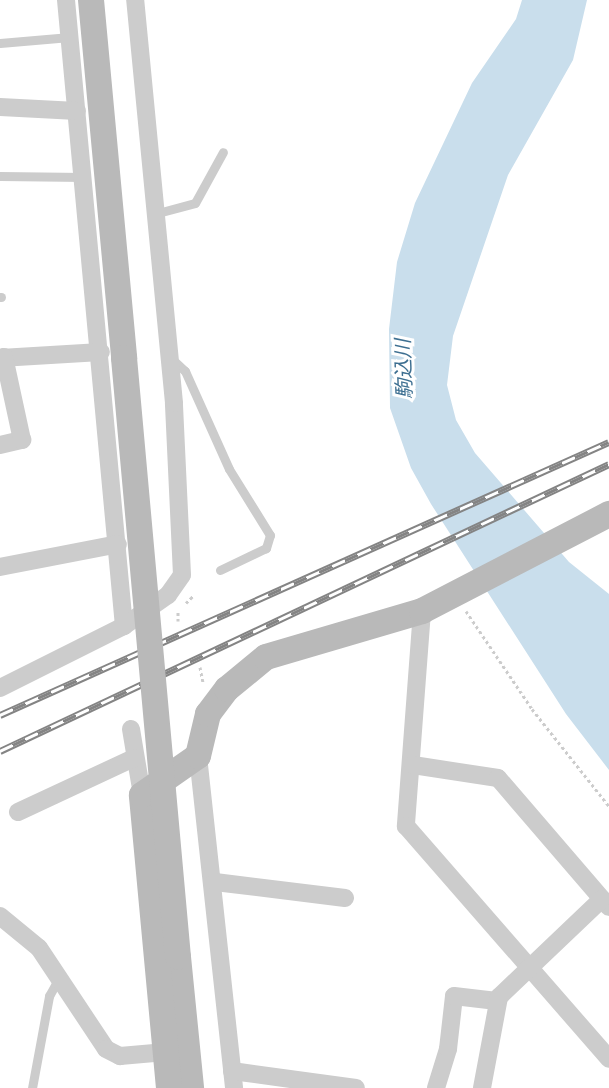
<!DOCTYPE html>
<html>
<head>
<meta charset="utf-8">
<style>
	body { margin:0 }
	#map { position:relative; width:609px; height:1088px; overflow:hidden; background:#fff; font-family:Figtree,"Noto Sans JP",sans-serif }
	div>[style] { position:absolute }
	.water>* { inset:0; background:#c9deec }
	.path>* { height:3px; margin-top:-1.5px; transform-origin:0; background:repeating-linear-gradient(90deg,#ccc 0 3px,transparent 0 6px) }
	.lane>* { height:9px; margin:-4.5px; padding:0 4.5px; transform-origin:4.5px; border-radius:4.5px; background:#ccc }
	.street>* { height:18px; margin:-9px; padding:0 9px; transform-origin:9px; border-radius:9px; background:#ccc }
	.secondary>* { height:26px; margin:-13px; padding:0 13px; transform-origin:13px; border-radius:13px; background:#b9b9b9 }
	.rail>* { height:7px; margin-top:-3.5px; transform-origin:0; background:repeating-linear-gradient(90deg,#fff 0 14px,#848484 0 28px); box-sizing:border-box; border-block:2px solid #848484 }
	.secondary-bridge>* { height:26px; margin:-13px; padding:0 13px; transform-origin:13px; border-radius:13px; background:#b9b9b9 }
	span { translate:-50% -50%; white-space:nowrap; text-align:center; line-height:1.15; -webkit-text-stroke:6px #fff; paint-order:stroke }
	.water-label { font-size:20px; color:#3d6f91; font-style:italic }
</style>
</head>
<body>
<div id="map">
	<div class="water">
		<div style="clip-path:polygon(522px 0,587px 0,573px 60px,508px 175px,453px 336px,447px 385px,456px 420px,475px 453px,569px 562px,609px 594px,609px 770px,566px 714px,431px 504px,411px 468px,390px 408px,389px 329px,397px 262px,415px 203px,472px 83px,516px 19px)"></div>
	</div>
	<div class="path">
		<div style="left:186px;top:603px;width:11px;rotate:-45deg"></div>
		<div style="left:466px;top:611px;width:118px;rotate:56deg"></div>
		<div style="left:532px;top:709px;width:124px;rotate:51.6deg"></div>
		<div style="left:178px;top:612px;width:9px;rotate:90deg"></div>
		<div style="left:200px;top:667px;width:16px;rotate:79deg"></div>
	</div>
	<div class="lane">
		<div style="left:0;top:43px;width:70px;rotate:-4.9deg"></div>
		<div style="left:0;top:176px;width:84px;rotate:0.7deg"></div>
		<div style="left:154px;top:214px;width:42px;rotate:-15deg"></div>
		<div style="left:195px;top:203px;width:58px;rotate:-61.2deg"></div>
		<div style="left:0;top:297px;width:1px"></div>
		<div style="left:172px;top:359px;width:18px;rotate:43deg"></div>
		<div style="left:185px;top:371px;width:107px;rotate:65.8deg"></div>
		<div style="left:229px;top:469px;width:78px;rotate:58.2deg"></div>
		<div style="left:270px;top:535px;width:14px;rotate:107deg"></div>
		<div style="left:266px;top:548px;width:51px;rotate:154.4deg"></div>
		<div style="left:32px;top:1088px;width:94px;rotate:-79.5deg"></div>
		<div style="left:49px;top:996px;width:21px;rotate:-61deg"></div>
	</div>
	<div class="street">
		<div style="left:66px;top:0;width:629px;rotate:84.71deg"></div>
		<div style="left:0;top:107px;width:77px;rotate:3deg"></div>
		<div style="left:0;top:358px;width:101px;rotate:-3.4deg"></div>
		<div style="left:0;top:445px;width:23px;rotate:-13deg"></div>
		<div style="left:22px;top:440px;width:85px;rotate:-102.2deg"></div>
		<div style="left:0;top:567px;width:120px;rotate:-11deg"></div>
		<div style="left:422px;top:611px;width:216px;rotate:94.3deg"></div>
		<div style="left:406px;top:826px;width:309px;rotate:48.9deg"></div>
		<div style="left:0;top:688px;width:139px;rotate:-26.6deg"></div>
		<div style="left:124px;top:626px;width:54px;rotate:-35.2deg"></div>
		<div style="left:168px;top:595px;width:24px;rotate:-55deg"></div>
		<div style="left:182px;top:575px;width:172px;rotate:-92.7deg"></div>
		<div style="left:174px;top:403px;width:405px;rotate:-95.5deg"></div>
		<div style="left:131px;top:729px;width:67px;rotate:80.5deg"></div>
		<div style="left:198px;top:756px;width:334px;rotate:83.8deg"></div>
		<div style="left:413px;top:765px;width:86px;rotate:8.7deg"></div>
		<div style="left:498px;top:778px;width:170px;rotate:49.3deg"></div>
		<div style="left:18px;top:812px;width:128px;rotate:-25deg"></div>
		<div style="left:215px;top:882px;width:131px;rotate:7deg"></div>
		<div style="left:0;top:916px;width:50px;rotate:39.4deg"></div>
		<div style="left:39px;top:948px;width:121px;rotate:56.4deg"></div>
		<div style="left:106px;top:1049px;width:16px;rotate:27deg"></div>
		<div style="left:120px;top:1056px;width:46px;rotate:-5deg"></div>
		<div style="left:232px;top:1071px;width:125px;rotate:7.8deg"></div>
		<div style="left:436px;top:1088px;width:41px;rotate:-72.9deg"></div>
		<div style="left:448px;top:1049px;width:53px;rotate:-83.5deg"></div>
		<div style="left:454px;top:996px;width:43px;rotate:6.6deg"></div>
		<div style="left:482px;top:1088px;width:93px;rotate:-79.4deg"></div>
		<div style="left:499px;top:997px;width:142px;rotate:-43.6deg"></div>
	</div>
	<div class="secondary">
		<div style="left:91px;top:0;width:360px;rotate:84.7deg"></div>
		<div style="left:178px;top:957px;width:132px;rotate:84.3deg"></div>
		<div style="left:169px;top:1088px;width:294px;rotate:-95.3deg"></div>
		<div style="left:142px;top:795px;width:68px;rotate:-34.9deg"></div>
		<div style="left:198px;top:756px;width:43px;rotate:-76.6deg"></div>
		<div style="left:208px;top:714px;width:31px;rotate:-53deg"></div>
		<div style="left:227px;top:689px;width:50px;rotate:-39.4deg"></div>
		<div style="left:266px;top:657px;width:163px;rotate:-16.4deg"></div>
		<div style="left:422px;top:611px;width:211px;rotate:-27.4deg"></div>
	</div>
	<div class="rail">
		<div style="left:0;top:715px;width:667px;rotate:-24.15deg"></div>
		<div style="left:0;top:751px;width:673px;rotate:-25.23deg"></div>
	</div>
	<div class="secondary-bridge">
		<div style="left:124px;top:358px;width:601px;rotate:84.85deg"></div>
	</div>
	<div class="water-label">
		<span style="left:404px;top:369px;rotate:-92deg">駒込川</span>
	</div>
</div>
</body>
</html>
